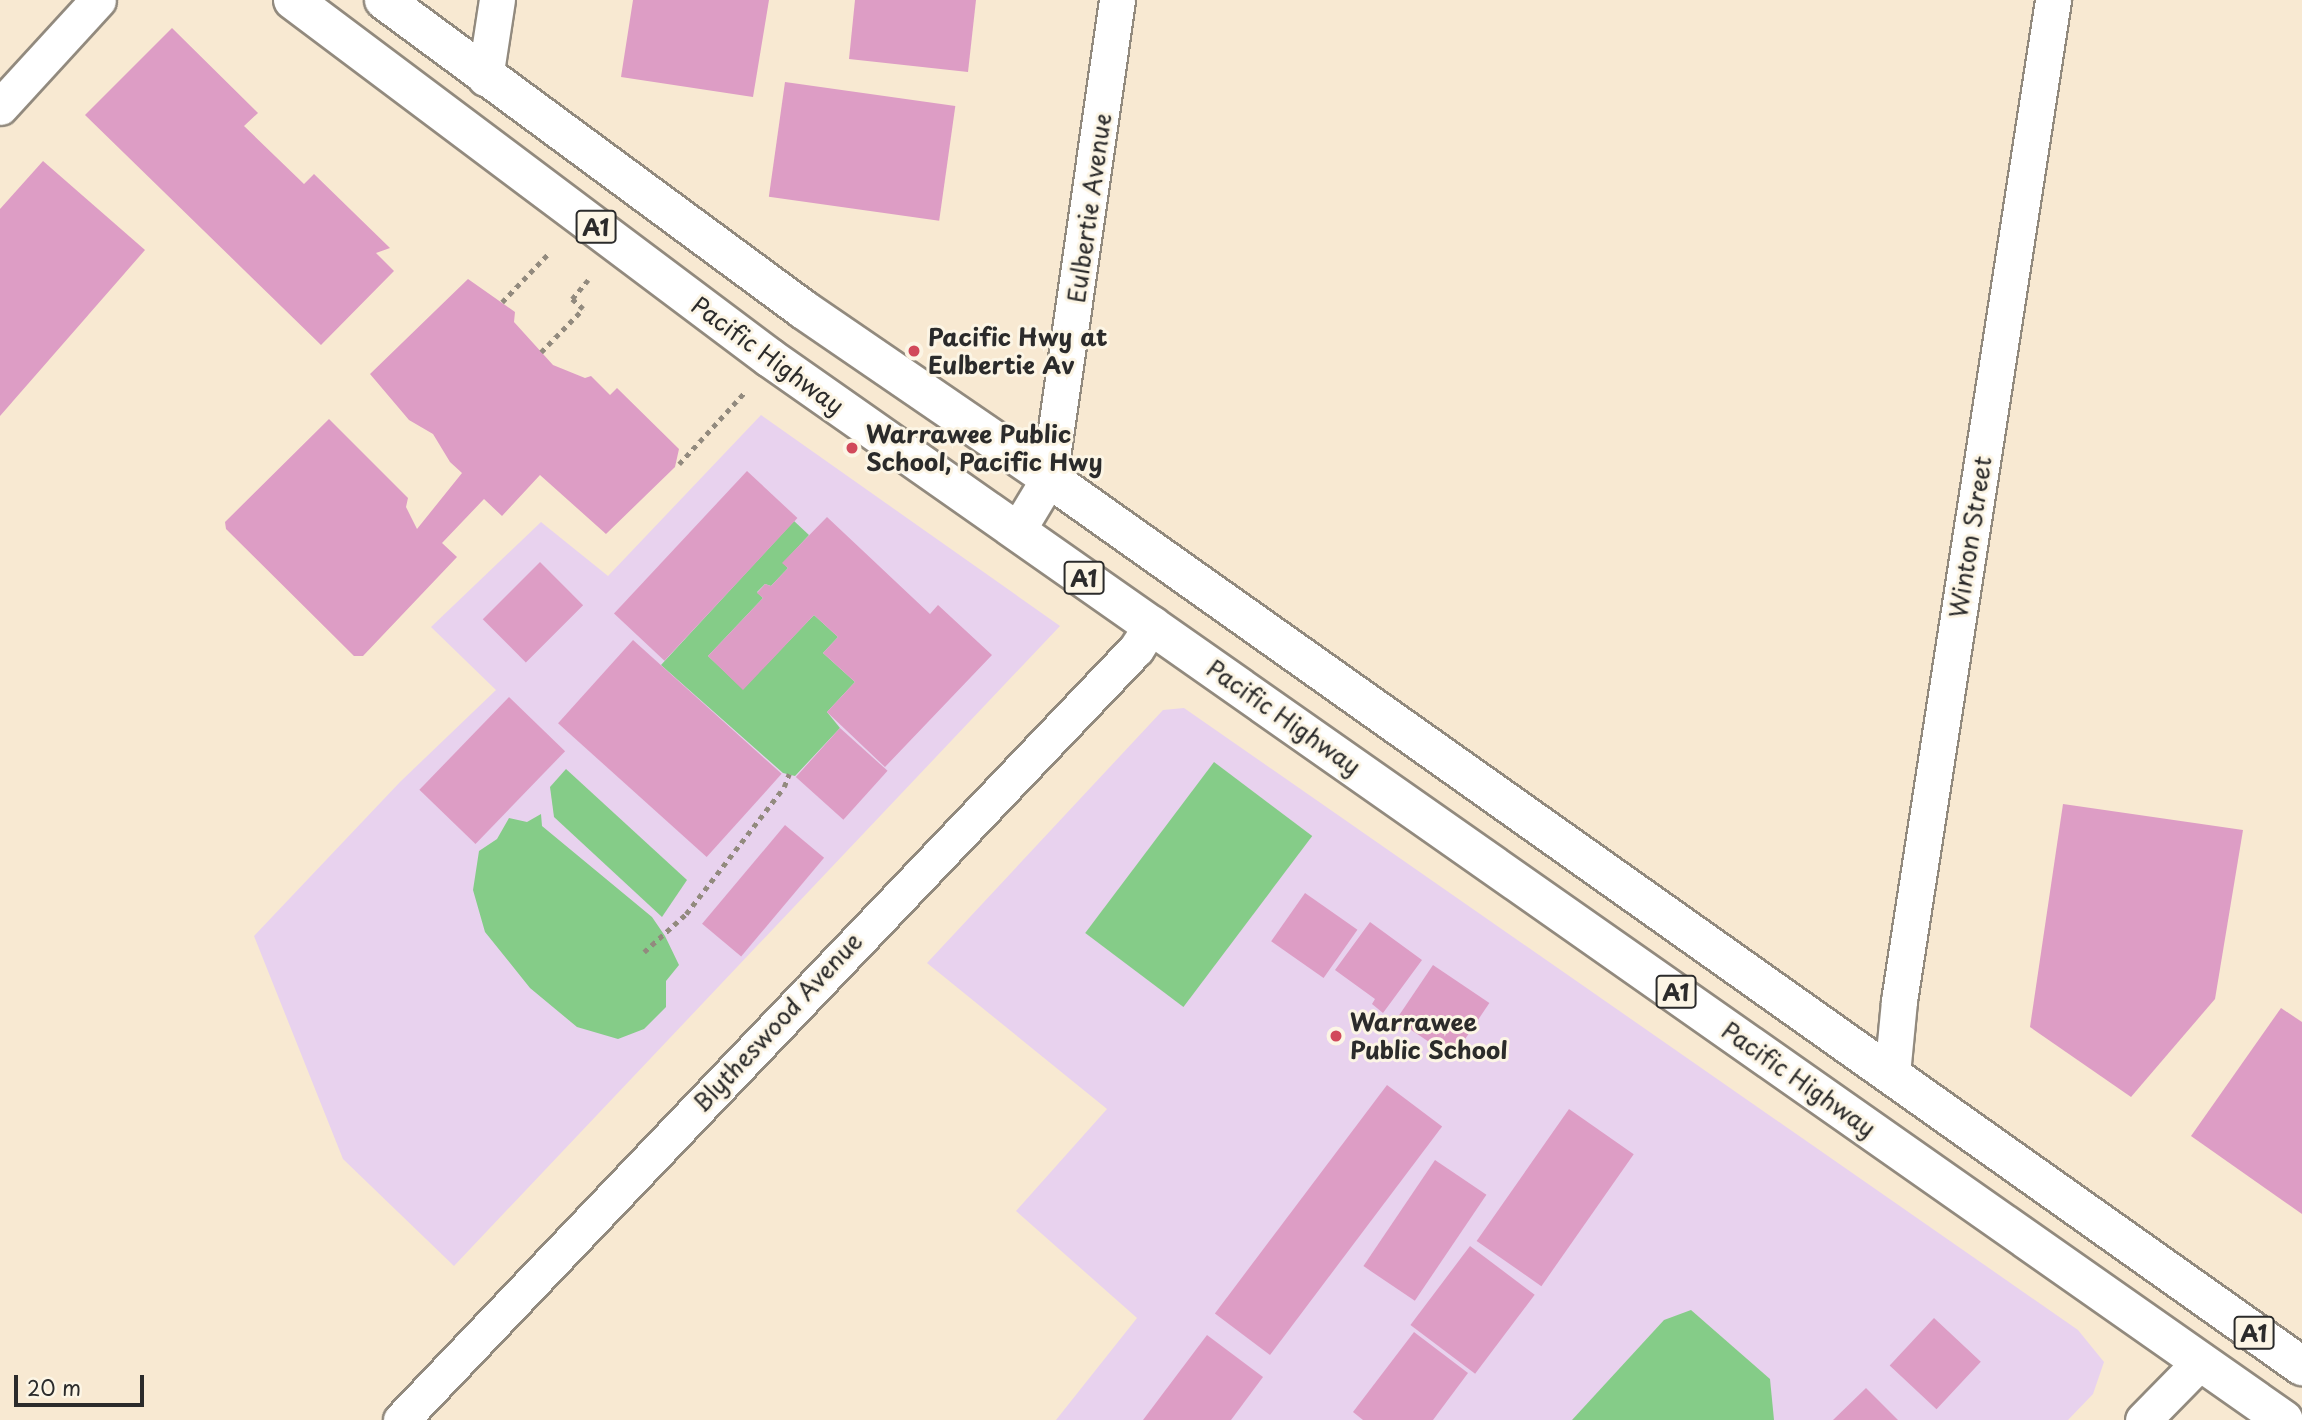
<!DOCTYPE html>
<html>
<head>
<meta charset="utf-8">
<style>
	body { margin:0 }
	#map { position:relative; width:2302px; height:1420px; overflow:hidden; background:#f8e9d2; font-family:"Playpen Sans",sans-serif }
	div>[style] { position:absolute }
	.built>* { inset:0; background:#e8d2ee }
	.green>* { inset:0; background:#85cc88; transform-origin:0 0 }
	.building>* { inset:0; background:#dd9dc5; transform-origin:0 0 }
	.path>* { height:4.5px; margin-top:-2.25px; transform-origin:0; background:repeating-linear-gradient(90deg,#928a7e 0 5px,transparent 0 10px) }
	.roads { filter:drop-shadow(2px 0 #928a7e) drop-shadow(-2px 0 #928a7e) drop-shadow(0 2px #928a7e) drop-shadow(0 -2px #928a7e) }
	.minor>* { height:35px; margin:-17.5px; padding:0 17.5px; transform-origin:17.5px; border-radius:17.5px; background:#fff }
	.trunk>* { height:38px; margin:-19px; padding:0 19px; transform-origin:19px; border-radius:19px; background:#fff }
	.dots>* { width:19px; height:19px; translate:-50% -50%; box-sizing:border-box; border:4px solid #fcf5e5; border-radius:50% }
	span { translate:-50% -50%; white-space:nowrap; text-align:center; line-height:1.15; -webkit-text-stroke:6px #fcf5e5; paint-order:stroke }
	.shield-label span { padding:2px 5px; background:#fcf5e5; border:2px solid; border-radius:5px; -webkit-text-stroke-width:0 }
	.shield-label { font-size:23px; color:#2b2b2b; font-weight:700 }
	.street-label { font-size:24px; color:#2b2b2b }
	.poi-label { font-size:24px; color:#2b2b2b; font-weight:700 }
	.left { translate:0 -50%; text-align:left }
	.scale { position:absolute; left:14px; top:1375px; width:130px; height:32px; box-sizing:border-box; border:4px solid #2b2b2b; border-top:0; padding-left:9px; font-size:21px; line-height:24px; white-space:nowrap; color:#2b2b2b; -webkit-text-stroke:5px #fcf5e5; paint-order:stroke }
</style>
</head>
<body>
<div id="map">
	<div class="built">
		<div style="clip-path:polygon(761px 415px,1060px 626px,454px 1266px,343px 1159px,254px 936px,400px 782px,496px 690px,431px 627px,541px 522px,608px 576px)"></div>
		<div style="clip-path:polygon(1184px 708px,2078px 1330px,2104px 1362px,2093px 1394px,2068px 1420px,1056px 1420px,1137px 1318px,1016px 1211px,1107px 1109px,927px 963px,1163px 710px)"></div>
	</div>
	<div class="green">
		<div style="clip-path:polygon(794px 521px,809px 535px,783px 563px,788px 568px,771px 586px,765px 584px,757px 592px,763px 598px,708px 656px,743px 689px,814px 615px,838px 637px,823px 653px,855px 682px,827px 712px,840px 728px,795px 776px,783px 773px,661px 665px)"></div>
		<div style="left:1214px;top:762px;width:123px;height:214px;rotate:37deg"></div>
		<div style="clip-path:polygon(566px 769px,687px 880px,662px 917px,554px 817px,550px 787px)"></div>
		<div style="clip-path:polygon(541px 814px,542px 826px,652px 917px,665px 936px,679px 965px,666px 981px,666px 1007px,644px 1029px,618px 1039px,577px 1027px,530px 988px,485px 932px,473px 890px,479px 851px,497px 839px,509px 818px,527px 822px)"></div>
		<div style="clip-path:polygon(1691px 1310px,1770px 1379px,1774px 1420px,1572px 1420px,1664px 1320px)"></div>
	</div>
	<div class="building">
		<div style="clip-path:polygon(633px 0,769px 0,753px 97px,621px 77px)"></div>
		<div style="clip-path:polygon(855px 0,976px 0,968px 72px,849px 59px)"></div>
		<div style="clip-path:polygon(172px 28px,258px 113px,244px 126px,304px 184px,314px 174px,390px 248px,376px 253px,394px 271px,321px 345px,85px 115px)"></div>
		<div style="left:785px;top:82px;width:172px;height:116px;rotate:8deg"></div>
		<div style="clip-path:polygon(43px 161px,145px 250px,0 416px,0 209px)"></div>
		<div style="clip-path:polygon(468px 279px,515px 312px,514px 322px,553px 365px,585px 378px,591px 376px,610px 395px,617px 388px,679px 449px,675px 467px,606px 534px,540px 475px,502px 516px,484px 499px,442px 543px,457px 557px,363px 656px,354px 656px,226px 529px,225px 522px,329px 419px,408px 498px,406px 507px,417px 529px,462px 473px,450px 462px,433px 434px,409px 420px,370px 374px)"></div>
		<div style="left:747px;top:471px;width:69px;height:195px;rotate:43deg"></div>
		<div style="clip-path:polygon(827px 517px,930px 614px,938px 605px,992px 655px,885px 767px,827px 712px,855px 682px,823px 653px,838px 637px,814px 615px,743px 690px,708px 656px,763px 598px,757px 593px,765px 584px,771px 586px,788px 568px,782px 563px)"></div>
		<div style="left:540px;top:562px;width:61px;height:81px;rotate:45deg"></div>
		<div style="left:633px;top:640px;width:200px;height:112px;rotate:42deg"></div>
		<div style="left:509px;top:697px;width:78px;height:129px;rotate:44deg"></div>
		<div style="left:840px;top:728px;width:64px;height:66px;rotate:42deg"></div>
		<div style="clip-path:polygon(2063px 804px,2243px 830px,2215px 999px,2131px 1097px,2030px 1027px)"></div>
		<div style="left:785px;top:825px;width:51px;height:129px;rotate:40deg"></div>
		<div style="left:1305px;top:893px;width:64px;height:59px;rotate:35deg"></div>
		<div style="clip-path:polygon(1370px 922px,1422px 960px,1383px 1013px,1372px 1004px,1375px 999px,1335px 970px)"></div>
		<div style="left:1433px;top:965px;width:68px;height:66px;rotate:34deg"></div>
		<div style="clip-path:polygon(2281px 1008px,2302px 1022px,2302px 1214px,2191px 1136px)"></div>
		<div style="left:1387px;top:1085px;width:69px;height:286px;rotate:37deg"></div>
		<div style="left:1569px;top:1109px;width:79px;height:161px;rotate:35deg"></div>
		<div style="left:1435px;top:1160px;width:62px;height:128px;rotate:34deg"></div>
		<div style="left:1470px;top:1246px;width:81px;height:99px;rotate:37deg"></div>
		<div style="left:1934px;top:1318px;width:64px;height:65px;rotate:43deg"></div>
		<div style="clip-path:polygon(1414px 1332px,1468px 1373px,1433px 1420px,1363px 1420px,1353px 1412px)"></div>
		<div style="clip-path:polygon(1207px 1335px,1263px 1377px,1231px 1420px,1143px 1420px)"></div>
		<div style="clip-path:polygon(1866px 1388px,1898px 1420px,1833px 1420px)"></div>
	</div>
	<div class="path">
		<div style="left:502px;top:302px;width:68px;rotate:-46.2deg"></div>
		<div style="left:541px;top:352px;width:60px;rotate:-45.7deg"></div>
		<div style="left:583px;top:309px;width:15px;rotate:-138deg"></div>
		<div style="left:572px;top:299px;width:25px;rotate:-50deg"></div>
		<div style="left:679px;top:464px;width:98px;rotate:-47.5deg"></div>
		<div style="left:644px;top:952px;width:57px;rotate:-42.1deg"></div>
		<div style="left:686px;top:914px;width:160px;rotate:-52.3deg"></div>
		<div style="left:784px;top:787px;width:14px;rotate:-69deg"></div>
	</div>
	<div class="roads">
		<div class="minor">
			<div style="left:485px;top:78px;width:79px;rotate:-81.3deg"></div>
			<div style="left:0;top:107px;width:145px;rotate:-47.5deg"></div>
			<div style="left:1017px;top:531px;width:62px;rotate:-58.9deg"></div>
			<div style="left:1049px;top:478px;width:483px;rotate:-81.9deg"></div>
			<div style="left:1892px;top:1074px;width:73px;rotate:-84.5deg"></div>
			<div style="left:1899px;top:1001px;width:1013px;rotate:-81.25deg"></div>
			<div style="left:401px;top:1420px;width:1065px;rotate:-46.37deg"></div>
			<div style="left:1136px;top:649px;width:30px;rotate:-57deg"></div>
			<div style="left:2143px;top:1420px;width:83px;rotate:-45.5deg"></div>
		</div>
		<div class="trunk">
			<div style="left:293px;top:0;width:596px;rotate:36.89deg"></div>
			<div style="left:770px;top:358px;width:1849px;rotate:35.05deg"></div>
			<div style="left:384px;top:0;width:522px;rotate:36.43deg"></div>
			<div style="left:804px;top:310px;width:297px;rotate:34.4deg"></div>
			<div style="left:1049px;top:478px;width:1536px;rotate:35.33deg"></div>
		</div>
	</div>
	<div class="dots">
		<div style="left:914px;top:351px;background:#d1495b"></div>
		<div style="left:852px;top:448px;background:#d1495b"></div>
		<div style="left:1336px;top:1036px;background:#d1495b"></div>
	</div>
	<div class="shield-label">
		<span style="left:596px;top:227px">A1</span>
		<span style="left:1084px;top:578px">A1</span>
		<span style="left:1676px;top:992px">A1</span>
		<span style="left:2254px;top:1333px">A1</span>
	</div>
	<div class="street-label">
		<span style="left:1089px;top:208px;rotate:-82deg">Eulbertie Avenue</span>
		<span style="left:768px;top:355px;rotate:36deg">Pacific Highway</span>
		<span style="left:1970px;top:537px;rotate:-81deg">Winton Street</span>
		<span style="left:1284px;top:717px;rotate:35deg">Pacific Highway</span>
		<span style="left:777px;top:1022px;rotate:-47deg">Blytheswood Avenue</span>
		<span style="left:1799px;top:1079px;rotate:35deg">Pacific Highway</span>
	</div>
	<div class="poi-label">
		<span class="left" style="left:928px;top:351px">Pacific Hwy at<br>Eulbertie Av</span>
		<span class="left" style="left:866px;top:448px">Warrawee Public<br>School, Pacific Hwy</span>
		<span class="left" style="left:1350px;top:1036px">Warrawee<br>Public School</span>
	</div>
	<div class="scale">20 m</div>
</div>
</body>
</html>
